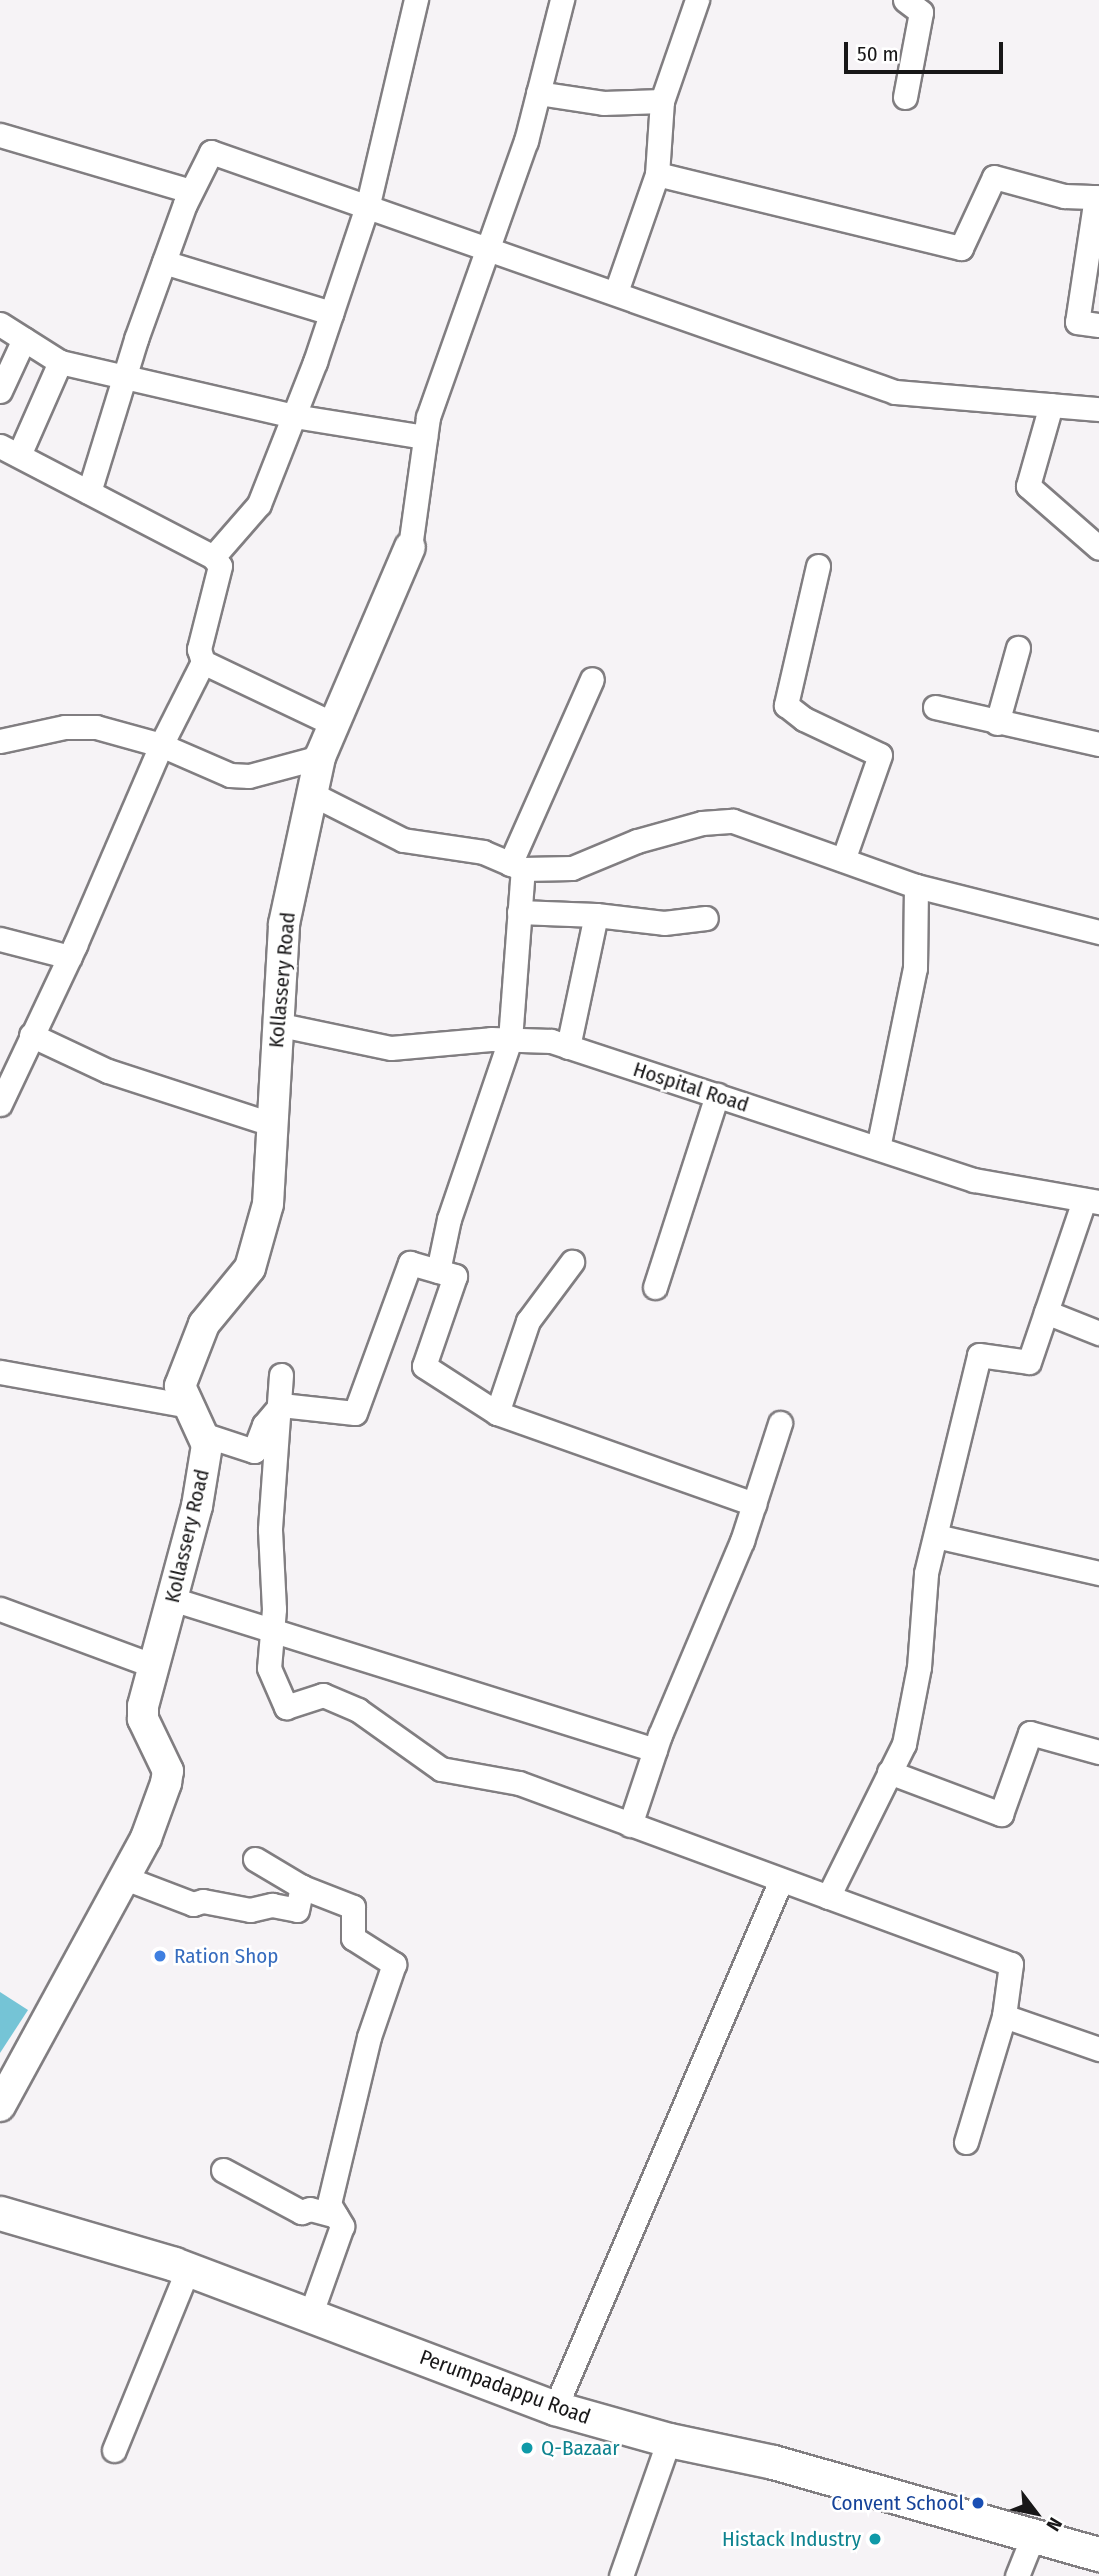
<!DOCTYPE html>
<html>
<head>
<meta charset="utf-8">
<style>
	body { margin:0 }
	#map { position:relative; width:1099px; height:2576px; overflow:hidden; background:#f6f3f6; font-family:"Fira Sans Condensed",sans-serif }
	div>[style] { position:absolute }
	.water>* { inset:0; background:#75c4d6 }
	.roads { filter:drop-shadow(2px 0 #817e81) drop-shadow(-2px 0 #817e81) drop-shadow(0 2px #817e81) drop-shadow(0 -2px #817e81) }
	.minor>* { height:23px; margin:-11.5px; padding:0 11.5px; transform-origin:11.5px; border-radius:11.5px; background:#fff }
	.tertiary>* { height:30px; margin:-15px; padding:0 15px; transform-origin:15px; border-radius:15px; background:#fff }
	.secondary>* { height:33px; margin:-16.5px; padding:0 16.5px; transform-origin:16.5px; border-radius:16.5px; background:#fff }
	.dots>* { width:19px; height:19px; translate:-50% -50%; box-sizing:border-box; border:4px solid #fff; border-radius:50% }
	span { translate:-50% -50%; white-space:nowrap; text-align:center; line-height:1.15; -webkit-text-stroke:5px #fff; paint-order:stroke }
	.street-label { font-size:21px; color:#181718 }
	.shop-label { font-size:21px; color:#366cbe }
	.left { translate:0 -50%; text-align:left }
	.culture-label { font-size:21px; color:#0d838f }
	.right { translate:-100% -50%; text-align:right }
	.transit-label { font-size:21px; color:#164399 }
	.north { position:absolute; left:1001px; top:2478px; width:70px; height:70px; -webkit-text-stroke:5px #fff; paint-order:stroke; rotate:122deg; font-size:19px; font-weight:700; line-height:28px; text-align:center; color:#181718 }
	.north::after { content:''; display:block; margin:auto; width:24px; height:32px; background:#181718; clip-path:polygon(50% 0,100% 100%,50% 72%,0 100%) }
	.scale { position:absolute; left:844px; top:42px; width:159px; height:32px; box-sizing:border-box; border:4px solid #181718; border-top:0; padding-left:9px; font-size:21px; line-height:24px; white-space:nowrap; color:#181718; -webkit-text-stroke:5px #fff; paint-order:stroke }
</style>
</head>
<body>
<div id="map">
	<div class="water">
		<div style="clip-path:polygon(0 1992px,28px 2010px,0 2053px)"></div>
	</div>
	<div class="roads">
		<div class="minor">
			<div style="left:538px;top:93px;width:66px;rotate:8.7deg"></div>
			<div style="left:603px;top:103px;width:59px;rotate:-1.9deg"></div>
			<div style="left:662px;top:101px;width:73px;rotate:93.9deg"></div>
			<div style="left:905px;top:97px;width:86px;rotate:-79.3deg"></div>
			<div style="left:921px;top:12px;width:20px;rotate:-143deg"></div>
			<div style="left:662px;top:101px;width:107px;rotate:-70.9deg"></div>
			<div style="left:0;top:135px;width:198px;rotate:16.4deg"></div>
			<div style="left:1096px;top:197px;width:126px;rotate:98.6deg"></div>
			<div style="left:1077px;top:322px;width:22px;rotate:8deg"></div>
			<div style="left:164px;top:262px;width:175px;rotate:17deg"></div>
			<div style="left:616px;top:292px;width:125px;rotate:-70.8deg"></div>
			<div style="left:657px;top:174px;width:313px;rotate:13.7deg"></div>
			<div style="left:961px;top:248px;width:78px;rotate:-65.1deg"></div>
			<div style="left:994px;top:177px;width:73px;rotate:15.2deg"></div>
			<div style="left:1064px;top:196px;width:35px;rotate:2deg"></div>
			<div style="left:0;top:324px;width:71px;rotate:32.3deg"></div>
			<div style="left:0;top:391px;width:57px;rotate:-65.2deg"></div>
			<div style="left:1051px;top:405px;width:84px;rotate:105.9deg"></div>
			<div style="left:1028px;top:486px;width:94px;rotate:41.1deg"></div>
			<div style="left:0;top:446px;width:240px;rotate:27.5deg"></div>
			<div style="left:213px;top:557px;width:11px;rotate:52deg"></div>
			<div style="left:220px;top:566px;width:86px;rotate:104.2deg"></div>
			<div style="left:199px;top:649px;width:14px;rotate:73deg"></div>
			<div style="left:203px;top:662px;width:144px;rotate:25.5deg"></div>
			<div style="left:19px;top:455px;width:102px;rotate:-66.2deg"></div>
			<div style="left:60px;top:362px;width:240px;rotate:13deg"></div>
			<div style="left:294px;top:416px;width:133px;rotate:9.1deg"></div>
			<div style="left:89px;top:492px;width:160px;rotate:-72.9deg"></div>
			<div style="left:136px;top:339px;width:144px;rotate:-70.1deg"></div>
			<div style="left:185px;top:204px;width:58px;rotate:-63.4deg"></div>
			<div style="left:211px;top:152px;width:725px;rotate:19.33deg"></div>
			<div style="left:895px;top:392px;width:205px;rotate:4.8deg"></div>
			<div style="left:410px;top:547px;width:131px;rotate:-82.1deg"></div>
			<div style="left:428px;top:417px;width:293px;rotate:-70.5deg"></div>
			<div style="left:526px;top:141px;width:146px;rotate:-75.7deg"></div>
			<div style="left:213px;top:557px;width:70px;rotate:-49deg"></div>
			<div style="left:259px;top:504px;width:153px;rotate:-68.5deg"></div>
			<div style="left:315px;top:362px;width:167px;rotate:-71.5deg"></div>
			<div style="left:368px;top:204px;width:210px;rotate:-76.8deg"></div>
			<div style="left:818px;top:566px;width:143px;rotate:103deg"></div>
			<div style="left:786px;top:705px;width:23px;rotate:38deg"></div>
			<div style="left:804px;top:719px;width:84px;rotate:25.3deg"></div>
			<div style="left:880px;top:755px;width:111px;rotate:109.4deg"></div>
			<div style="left:935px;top:707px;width:168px;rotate:12.7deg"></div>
			<div style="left:997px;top:723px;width:78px;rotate:-74.4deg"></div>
			<div style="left:0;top:741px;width:66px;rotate:-12.2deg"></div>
			<div style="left:65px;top:727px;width:31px"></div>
			<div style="left:96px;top:727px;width:67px;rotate:15.5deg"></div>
			<div style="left:161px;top:745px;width:75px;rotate:23.5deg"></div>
			<div style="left:230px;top:775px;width:19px;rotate:3deg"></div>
			<div style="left:249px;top:776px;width:73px;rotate:-15deg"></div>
			<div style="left:312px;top:794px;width:102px;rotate:26.8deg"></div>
			<div style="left:403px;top:840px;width:81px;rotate:8.5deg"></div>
			<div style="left:483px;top:852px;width:43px;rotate:23deg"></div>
			<div style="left:523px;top:869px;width:49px;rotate:-1.2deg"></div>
			<div style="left:572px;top:868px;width:70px;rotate:-22.6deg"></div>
			<div style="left:637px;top:841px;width:67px;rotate:-15.5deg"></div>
			<div style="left:702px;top:823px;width:31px;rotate:-4deg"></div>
			<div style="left:733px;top:821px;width:194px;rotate:19.6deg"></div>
			<div style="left:916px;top:886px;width:189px;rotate:14.1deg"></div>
			<div style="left:510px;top:864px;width:202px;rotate:-66.1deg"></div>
			<div style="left:519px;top:912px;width:77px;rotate:2.2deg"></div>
			<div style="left:596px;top:915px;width:135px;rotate:102deg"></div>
			<div style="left:596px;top:915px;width:68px;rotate:6.7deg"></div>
			<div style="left:664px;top:923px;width:42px;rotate:-6.8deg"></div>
			<div style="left:0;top:939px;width:72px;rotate:14.4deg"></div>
			<div style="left:276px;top:1024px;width:117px;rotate:11.8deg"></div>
			<div style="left:391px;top:1048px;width:100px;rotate:-5.1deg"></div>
			<div style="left:491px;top:1039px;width:60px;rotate:1.9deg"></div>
			<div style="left:551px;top:1041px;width:445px;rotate:18.2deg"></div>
			<div style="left:974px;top:1180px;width:127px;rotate:10deg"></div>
			<div style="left:31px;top:1035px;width:85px;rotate:25.1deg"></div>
			<div style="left:108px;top:1071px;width:171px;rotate:18deg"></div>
			<div style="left:0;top:1104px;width:176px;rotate:-64.7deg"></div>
			<div style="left:75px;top:945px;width:218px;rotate:-66.7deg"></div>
			<div style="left:161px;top:745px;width:93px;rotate:-63.2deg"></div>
			<div style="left:878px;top:1148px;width:184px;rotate:-78.4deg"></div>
			<div style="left:915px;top:968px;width:82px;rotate:-89.3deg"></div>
			<div style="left:438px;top:1271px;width:53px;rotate:-78.1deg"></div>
			<div style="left:449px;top:1219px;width:189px;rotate:-71.2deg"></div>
			<div style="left:510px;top:1040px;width:171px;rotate:-85.7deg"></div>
			<div style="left:655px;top:1287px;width:202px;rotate:-72.1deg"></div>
			<div style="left:1046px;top:1312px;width:57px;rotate:21.6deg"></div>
			<div style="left:0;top:1372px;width:192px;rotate:10.2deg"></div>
			<div style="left:281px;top:1375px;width:155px;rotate:94.1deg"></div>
			<div style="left:270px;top:1530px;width:79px;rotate:87.1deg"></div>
			<div style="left:274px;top:1609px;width:59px;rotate:94.8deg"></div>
			<div style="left:269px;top:1668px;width:43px;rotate:66.4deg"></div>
			<div style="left:286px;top:1707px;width:39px;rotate:-18deg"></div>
			<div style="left:323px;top:1695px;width:38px;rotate:23deg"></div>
			<div style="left:358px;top:1710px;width:102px;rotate:35.4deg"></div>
			<div style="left:441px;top:1769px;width:79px;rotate:10.2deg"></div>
			<div style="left:519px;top:1783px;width:524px;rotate:20.2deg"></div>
			<div style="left:1011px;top:1964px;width:52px;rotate:97.7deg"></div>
			<div style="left:1004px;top:2016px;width:101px;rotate:19.2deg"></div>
			<div style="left:497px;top:1413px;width:97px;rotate:-71.4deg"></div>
			<div style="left:528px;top:1321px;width:74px;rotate:-53.3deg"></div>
			<div style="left:202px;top:1434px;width:55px;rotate:18.1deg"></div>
			<div style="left:254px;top:1451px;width:28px;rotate:-69deg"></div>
			<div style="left:264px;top:1425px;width:26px;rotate:-50deg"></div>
			<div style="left:281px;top:1405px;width:74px;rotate:6.2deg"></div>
			<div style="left:355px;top:1413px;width:160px;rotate:-69.9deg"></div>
			<div style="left:410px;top:1263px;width:47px;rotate:16.1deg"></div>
			<div style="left:455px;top:1276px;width:95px;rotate:109deg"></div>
			<div style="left:424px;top:1366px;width:87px;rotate:32.8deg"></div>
			<div style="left:497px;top:1413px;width:273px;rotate:19.5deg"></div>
			<div style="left:936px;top:1536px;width:167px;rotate:12.8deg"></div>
			<div style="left:172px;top:1599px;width:506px;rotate:17.36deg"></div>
			<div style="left:0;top:1609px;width:164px;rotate:20.3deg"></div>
			<div style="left:889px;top:1772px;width:120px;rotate:20.6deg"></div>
			<div style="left:1001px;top:1814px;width:86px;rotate:-70.3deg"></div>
			<div style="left:1030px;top:1733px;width:72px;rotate:15.4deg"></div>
			<div style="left:630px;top:1825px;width:95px;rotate:-71.6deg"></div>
			<div style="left:660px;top:1735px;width:211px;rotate:-67.1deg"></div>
			<div style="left:742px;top:1541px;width:124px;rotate:-72.1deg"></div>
			<div style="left:255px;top:1859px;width:55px;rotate:30.8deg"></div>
			<div style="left:125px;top:1878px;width:73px;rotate:20.9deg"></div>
			<div style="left:193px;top:1904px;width:10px;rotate:-17deg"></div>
			<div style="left:203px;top:1901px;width:48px;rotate:10.8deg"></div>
			<div style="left:250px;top:1910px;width:23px;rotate:-13deg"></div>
			<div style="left:272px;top:1905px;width:25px;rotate:11deg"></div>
			<div style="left:297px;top:1910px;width:24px;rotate:-78deg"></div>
			<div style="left:302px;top:1887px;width:55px;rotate:21.4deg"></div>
			<div style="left:353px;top:1907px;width:31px;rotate:90deg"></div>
			<div style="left:353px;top:1938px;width:49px;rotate:32.4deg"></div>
			<div style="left:394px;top:1964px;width:77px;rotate:108.9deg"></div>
			<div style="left:369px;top:2037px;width:172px;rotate:103.5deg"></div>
			<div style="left:329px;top:2204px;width:26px;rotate:59deg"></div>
			<div style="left:342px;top:2226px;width:96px;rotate:109.6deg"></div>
			<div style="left:828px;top:1897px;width:171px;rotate:-63.6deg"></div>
			<div style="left:904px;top:1744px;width:78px;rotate:-79deg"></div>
			<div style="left:919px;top:1667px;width:94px;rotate:-85.7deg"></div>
			<div style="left:926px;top:1573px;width:224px;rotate:-76.3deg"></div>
			<div style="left:979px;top:1355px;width:50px;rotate:8deg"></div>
			<div style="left:1029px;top:1362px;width:171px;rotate:-71.2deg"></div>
			<div style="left:966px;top:2142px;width:132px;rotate:-73.2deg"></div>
			<div style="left:223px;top:2170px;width:89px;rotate:28.3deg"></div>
			<div style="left:301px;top:2212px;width:9px;rotate:-18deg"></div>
			<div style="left:310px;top:2209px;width:27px;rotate:15deg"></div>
			<div style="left:555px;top:2408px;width:574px;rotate:-66.83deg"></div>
			<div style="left:114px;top:2450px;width:196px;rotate:-67.8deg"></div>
			<div style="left:621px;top:2576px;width:144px;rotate:-70.6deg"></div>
			<div style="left:1017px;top:2576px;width:43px;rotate:-68.2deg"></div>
		</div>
		<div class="tertiary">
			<div style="left:0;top:2106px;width:305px;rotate:-61.4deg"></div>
			<div style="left:146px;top:1838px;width:59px;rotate:-70deg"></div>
			<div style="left:166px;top:1783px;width:12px;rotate:-81deg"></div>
			<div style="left:168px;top:1771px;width:58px;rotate:-115.7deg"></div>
			<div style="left:143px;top:1719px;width:13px;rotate:-90deg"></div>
			<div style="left:143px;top:1706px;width:207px;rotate:-74.9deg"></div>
			<div style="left:197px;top:1506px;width:62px;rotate:-80.7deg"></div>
			<div style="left:207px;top:1445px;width:65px;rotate:-114.6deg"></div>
			<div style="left:180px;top:1386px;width:66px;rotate:-68.8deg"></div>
			<div style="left:204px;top:1324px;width:72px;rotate:-50.6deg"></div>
			<div style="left:250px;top:1268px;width:66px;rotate:-74.3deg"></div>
			<div style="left:268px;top:1204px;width:280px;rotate:-86.7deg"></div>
			<div style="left:284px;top:924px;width:171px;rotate:-77.8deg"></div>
			<div style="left:320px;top:757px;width:228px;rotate:-66.8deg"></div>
		</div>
		<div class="secondary">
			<div style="left:0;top:2213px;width:181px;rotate:16.3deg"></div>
			<div style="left:174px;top:2264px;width:407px;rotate:20.7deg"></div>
			<div style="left:555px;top:2408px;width:118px;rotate:15.7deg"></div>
			<div style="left:669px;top:2440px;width:106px;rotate:11.9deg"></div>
			<div style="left:773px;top:2462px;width:339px;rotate:15.8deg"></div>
		</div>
	</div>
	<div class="dots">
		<div style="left:160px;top:1956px;background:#3f7fe0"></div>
		<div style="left:527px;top:2448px;background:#0f9aa8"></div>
		<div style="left:978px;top:2503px;background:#1a4fb4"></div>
		<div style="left:875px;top:2539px;background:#0f9aa8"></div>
	</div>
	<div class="street-label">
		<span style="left:282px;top:980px;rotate:-85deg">Kollassery Road</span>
		<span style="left:691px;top:1087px;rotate:18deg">Hospital Road</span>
		<span style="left:187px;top:1536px;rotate:-77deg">Kollassery Road</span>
		<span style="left:505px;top:2387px;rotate:20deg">Perumpadappu Road</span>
	</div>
	<div class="shop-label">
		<span class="left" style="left:174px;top:1956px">Ration Shop</span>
	</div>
	<div class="culture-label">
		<span class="left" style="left:541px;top:2448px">Q-Bazaar</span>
		<span class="right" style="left:861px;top:2539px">Histack Industry</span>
	</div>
	<div class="transit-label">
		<span class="right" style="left:964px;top:2503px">Convent School</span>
	</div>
	<div class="north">N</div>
	<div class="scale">50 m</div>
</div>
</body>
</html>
